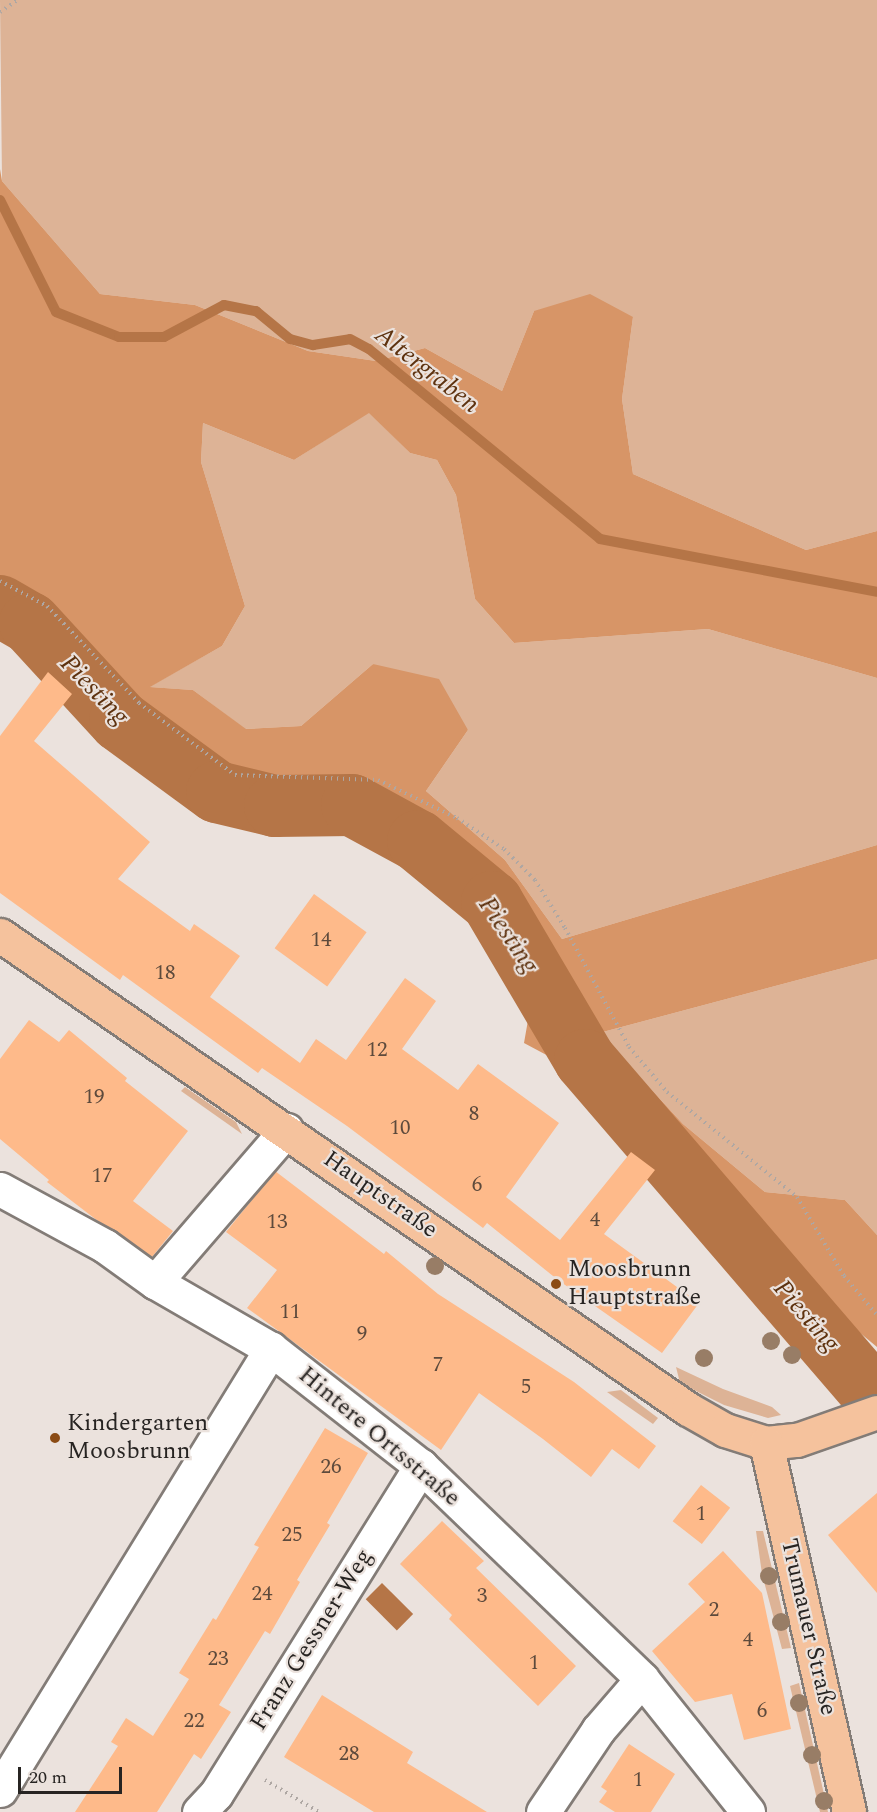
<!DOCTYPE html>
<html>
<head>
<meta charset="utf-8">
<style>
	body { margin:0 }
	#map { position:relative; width:877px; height:1812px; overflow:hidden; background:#ebe2dd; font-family:Spectral,serif }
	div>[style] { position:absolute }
	.green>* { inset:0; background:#ddb396 }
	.forest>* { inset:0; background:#d79567 }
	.water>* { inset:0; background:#b57547; transform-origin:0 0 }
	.stream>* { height:10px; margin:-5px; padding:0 5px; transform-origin:5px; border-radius:5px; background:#b57547 }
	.river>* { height:62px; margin:-31px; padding:0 31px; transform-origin:31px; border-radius:31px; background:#b57547 }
	.building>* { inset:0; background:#feba8a; transform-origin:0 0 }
	.path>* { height:4px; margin-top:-2px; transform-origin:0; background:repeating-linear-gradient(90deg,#aea7a3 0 1.5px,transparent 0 6px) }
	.roads { filter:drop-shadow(2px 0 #837c77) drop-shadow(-2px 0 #837c77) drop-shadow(0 2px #837c77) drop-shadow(0 -2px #837c77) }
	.minor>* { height:33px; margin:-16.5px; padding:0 16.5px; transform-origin:16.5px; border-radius:16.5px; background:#fff }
	.major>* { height:33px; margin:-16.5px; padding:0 16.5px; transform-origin:16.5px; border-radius:16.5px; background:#f5c29d }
	.trees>* { width:18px; height:18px; margin:-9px; border-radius:50%; background:#987d66 }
	.dots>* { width:16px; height:16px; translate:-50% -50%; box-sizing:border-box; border:3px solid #ebe2dd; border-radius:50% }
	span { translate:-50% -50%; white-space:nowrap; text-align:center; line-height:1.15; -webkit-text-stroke:4.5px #ebe2dd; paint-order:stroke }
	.number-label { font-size:21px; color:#5d4a3c }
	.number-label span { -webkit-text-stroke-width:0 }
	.street-label { font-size:24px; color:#272422 }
	.poi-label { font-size:24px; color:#272422 }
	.left { translate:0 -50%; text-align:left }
	.water-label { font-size:26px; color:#5e320f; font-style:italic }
	.scale { position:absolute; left:18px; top:1767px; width:104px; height:27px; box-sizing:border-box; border:3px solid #272422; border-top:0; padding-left:8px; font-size:18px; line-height:21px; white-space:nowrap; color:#272422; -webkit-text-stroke:4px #ebe2dd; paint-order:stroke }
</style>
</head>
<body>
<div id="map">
	<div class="green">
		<div style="clip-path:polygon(0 0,877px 0,877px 531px,806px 550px,633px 474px,622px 399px,633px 317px,534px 311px,502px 391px,425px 348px,376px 361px,308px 351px,195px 305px,100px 294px,2px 181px)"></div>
		<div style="clip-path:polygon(369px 412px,410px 453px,437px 460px,456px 495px,475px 599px,514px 643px,708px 629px,877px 678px,877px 845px,562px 939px,505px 860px,426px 791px,468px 730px,373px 664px,301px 726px,245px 729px,193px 690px,149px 687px,222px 646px,245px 606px,201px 462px,203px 423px,294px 460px)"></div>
		<div style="clip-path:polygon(877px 959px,877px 1235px,845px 1200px,765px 1192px,683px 1124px,599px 1033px)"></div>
		<div style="clip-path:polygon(185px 1087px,236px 1122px,242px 1134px,181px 1091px)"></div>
		<div style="clip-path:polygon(676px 1367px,723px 1389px,772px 1407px,781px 1415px,768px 1418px,724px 1405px,680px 1383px)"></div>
		<div style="clip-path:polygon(621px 1390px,658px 1418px,653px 1424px,607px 1392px)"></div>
		<div style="clip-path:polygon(756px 1531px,763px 1531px,791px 1648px,782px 1649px,762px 1574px)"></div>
		<div style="clip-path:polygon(799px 1683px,828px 1812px,820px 1812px,790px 1686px)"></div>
	</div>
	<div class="forest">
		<div style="clip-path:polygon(0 169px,2px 181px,100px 294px,195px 305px,308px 351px,376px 361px,425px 348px,502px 391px,534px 311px,590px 294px,633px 317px,622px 399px,633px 474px,806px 550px,877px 531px,877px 678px,708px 629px,514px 643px,475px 599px,456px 495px,437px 460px,410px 453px,369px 413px,294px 460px,203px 423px,201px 462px,245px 606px,222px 646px,150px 687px,193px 690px,246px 729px,301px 726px,373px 664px,439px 679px,468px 730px,426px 791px,505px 860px,562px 939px,877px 845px,877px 959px,599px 1033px,683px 1124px,765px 1192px,845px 1200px,877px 1235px,877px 1347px,699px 1199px,612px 1090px,524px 1043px,537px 969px,488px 905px,446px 891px,353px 830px,291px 828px,133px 722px,53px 621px,0 594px)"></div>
	</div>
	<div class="water">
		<div style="left:382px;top:1583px;width:44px;height:23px;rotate:45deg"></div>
	</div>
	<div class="stream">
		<div style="left:0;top:200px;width:125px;rotate:63.4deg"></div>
		<div style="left:56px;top:312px;width:68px;rotate:21.6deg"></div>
		<div style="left:119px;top:337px;width:45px"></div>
		<div style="left:164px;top:337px;width:68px;rotate:-28.1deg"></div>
		<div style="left:224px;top:305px;width:33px;rotate:11deg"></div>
		<div style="left:256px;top:311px;width:44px;rotate:39.5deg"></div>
		<div style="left:290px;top:339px;width:24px;rotate:15deg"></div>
		<div style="left:313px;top:345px;width:37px;rotate:-9deg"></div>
		<div style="left:350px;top:339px;width:21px;rotate:28deg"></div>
		<div style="left:369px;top:349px;width:299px;rotate:39.4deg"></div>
		<div style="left:600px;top:539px;width:282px;rotate:10.8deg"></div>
	</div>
	<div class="river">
		<div style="left:0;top:606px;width:34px;rotate:30deg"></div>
		<div style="left:30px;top:623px;width:133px;rotate:47.4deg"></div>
		<div style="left:120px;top:721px;width:120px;rotate:36.2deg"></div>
		<div style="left:217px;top:792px;width:60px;rotate:13.6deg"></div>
		<div style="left:275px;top:806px;width:77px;rotate:-0.7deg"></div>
		<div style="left:352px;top:805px;width:75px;rotate:28.6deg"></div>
		<div style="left:418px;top:841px;width:96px;rotate:39.5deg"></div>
		<div style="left:492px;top:902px;width:183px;rotate:59.5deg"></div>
		<div style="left:585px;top:1060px;width:447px;rotate:49.3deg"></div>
	</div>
	<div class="building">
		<div style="clip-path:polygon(48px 672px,72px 694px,34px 741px,150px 842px,118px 879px,190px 931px,194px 924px,240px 956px,210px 997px,300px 1063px,316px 1039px,346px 1060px,405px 978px,436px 1001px,402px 1049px,458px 1090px,478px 1064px,559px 1123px,506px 1197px,560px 1240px,631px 1152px,655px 1170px,604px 1234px,699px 1303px,662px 1353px,558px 1280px,487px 1223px,483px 1228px,347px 1126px,262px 1068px,258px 1073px,123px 975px,120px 980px,0 893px,0 736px)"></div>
		<div style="left:314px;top:894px;width:65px;height:67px;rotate:36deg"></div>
		<div style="clip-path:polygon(29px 1020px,59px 1042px,69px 1030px,127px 1078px,125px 1081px,188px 1131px,133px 1201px,173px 1231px,152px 1257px,98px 1221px,47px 1182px,49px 1180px,0 1139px,0 1059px)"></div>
		<div style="clip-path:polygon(275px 1171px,384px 1254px,386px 1251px,438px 1294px,574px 1382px,656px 1446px,639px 1469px,612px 1449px,591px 1477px,543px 1439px,479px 1393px,441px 1450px,247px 1308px,277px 1270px,226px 1232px)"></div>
		<div style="clip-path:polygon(325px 1428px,368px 1453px,327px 1523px,330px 1525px,297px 1580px,300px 1582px,270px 1634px,265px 1631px,219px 1705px,231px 1712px,201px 1759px,194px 1754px,157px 1812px,75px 1812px,118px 1746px,111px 1742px,126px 1718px,153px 1736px,189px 1679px,179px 1673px,213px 1618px,216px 1620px,259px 1547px,254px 1545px)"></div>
		<div style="left:701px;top:1485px;width:37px;height:46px;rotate:38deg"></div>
		<div style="clip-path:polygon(877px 1493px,877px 1593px,828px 1535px)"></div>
		<div style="clip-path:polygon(442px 1521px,484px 1561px,476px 1568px,576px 1666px,538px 1706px,449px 1619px,452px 1615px,400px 1564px)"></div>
		<div style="clip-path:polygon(723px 1551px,762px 1593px,791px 1729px,744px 1740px,732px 1694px,695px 1702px,652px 1651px,705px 1602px,688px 1584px)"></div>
		<div style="clip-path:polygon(322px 1695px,413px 1752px,407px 1763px,487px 1812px,374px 1812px,284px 1757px)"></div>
		<div style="clip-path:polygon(629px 1744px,675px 1774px,651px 1812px,615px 1812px,599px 1802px,607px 1791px,601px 1787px)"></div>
	</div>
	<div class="path">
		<div style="left:0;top:12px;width:22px;rotate:-34deg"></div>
		<div style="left:0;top:581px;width:53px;rotate:28deg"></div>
		<div style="left:47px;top:606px;width:134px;rotate:46.5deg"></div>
		<div style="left:139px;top:703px;width:120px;rotate:36.9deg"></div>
		<div style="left:235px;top:775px;width:143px;rotate:2deg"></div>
		<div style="left:378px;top:780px;width:88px;rotate:25.7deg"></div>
		<div style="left:457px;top:818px;width:56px;rotate:33.4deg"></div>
		<div style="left:504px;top:849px;width:44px;rotate:45deg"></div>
		<div style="left:535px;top:880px;width:57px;rotate:58deg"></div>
		<div style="left:565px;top:928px;width:135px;rotate:61.7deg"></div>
		<div style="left:629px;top:1047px;width:59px;rotate:49.8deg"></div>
		<div style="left:667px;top:1092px;width:167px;rotate:38.9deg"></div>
		<div style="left:797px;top:1197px;width:92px;rotate:59.3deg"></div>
		<div style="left:844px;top:1276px;width:51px;rotate:49.8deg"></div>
		<div style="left:265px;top:1780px;width:63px;rotate:30.7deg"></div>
	</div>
	<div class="roads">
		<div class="minor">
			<div style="left:0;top:1189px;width:119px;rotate:28.5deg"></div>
			<div style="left:105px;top:1246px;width:62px;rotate:35.8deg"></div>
			<div style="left:155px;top:1282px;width:134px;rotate:30deg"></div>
			<div style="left:271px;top:1349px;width:190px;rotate:38deg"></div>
			<div style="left:421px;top:1466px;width:307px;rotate:43.9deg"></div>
			<div style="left:642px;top:1679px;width:170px;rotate:51.4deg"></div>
			<div style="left:155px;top:1282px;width:201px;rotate:-49.2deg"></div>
			<div style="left:0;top:1790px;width:518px;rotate:-58.43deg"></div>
			<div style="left:199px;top:1812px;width:25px;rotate:-47deg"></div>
			<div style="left:216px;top:1794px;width:387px;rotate:-58deg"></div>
			<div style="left:543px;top:1812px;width:99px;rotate:-56.1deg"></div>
			<div style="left:598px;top:1730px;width:67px;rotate:-49.2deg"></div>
		</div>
		<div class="major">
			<div style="left:0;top:935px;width:835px;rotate:34.57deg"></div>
			<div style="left:688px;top:1409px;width:43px;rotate:29.6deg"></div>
			<div style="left:725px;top:1430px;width:43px;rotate:17.6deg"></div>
			<div style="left:766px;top:1443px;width:31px;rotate:-6deg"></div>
			<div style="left:797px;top:1440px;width:85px;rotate:-19.3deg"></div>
			<div style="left:766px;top:1443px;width:378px;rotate:77.3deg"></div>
		</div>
	</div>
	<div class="trees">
		<div style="left:435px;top:1266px"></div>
		<div style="left:771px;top:1341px"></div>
		<div style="left:792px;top:1355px"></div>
		<div style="left:704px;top:1358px"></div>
		<div style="left:769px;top:1576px"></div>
		<div style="left:781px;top:1622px"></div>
		<div style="left:799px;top:1703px"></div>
		<div style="left:812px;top:1755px"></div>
		<div style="left:824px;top:1801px"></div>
	</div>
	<div class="dots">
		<div style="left:556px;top:1284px;background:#8b4b14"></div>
		<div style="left:55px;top:1438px;background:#8b4b14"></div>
	</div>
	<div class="number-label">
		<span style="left:321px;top:940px">14</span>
		<span style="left:165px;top:973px">18</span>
		<span style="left:377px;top:1050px">12</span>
		<span style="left:94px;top:1097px">19</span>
		<span style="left:474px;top:1114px">8</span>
		<span style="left:400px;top:1128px">10</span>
		<span style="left:102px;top:1176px">17</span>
		<span style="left:477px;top:1185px">6</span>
		<span style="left:595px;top:1220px">4</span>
		<span style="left:277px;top:1222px">13</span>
		<span style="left:290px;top:1312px">11</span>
		<span style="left:362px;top:1334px">9</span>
		<span style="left:438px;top:1365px">7</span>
		<span style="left:526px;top:1387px">5</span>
		<span style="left:331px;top:1467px">26</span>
		<span style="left:701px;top:1514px">1</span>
		<span style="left:292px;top:1535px">25</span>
		<span style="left:262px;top:1594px">24</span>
		<span style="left:482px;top:1596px">3</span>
		<span style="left:714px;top:1610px">2</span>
		<span style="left:748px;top:1640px">4</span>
		<span style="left:218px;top:1659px">23</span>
		<span style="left:534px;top:1663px">1</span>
		<span style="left:762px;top:1711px">6</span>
		<span style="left:194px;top:1721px">22</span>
		<span style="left:349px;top:1754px">28</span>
		<span style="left:638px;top:1780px">1</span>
	</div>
	<div class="street-label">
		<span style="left:380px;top:1195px;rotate:35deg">Hauptstraße</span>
		<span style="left:379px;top:1437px;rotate:40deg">Hintere Ortsstraße</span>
		<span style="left:808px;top:1627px;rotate:77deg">Trumauer Straße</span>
		<span style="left:312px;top:1640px;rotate:-58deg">Franz Gessner-Weg</span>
	</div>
	<div class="poi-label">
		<span class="left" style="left:568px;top:1284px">Moosbrunn<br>Hauptstraße</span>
		<span class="left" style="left:67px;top:1438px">Kindergarten<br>Moosbrunn</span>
	</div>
	<div class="water-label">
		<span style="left:427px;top:370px;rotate:38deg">Altergraben</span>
		<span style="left:94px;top:690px;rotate:46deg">Piesting</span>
		<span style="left:508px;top:935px;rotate:56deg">Piesting</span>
		<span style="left:806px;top:1316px;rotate:49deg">Piesting</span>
	</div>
	<div class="scale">20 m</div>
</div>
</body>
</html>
